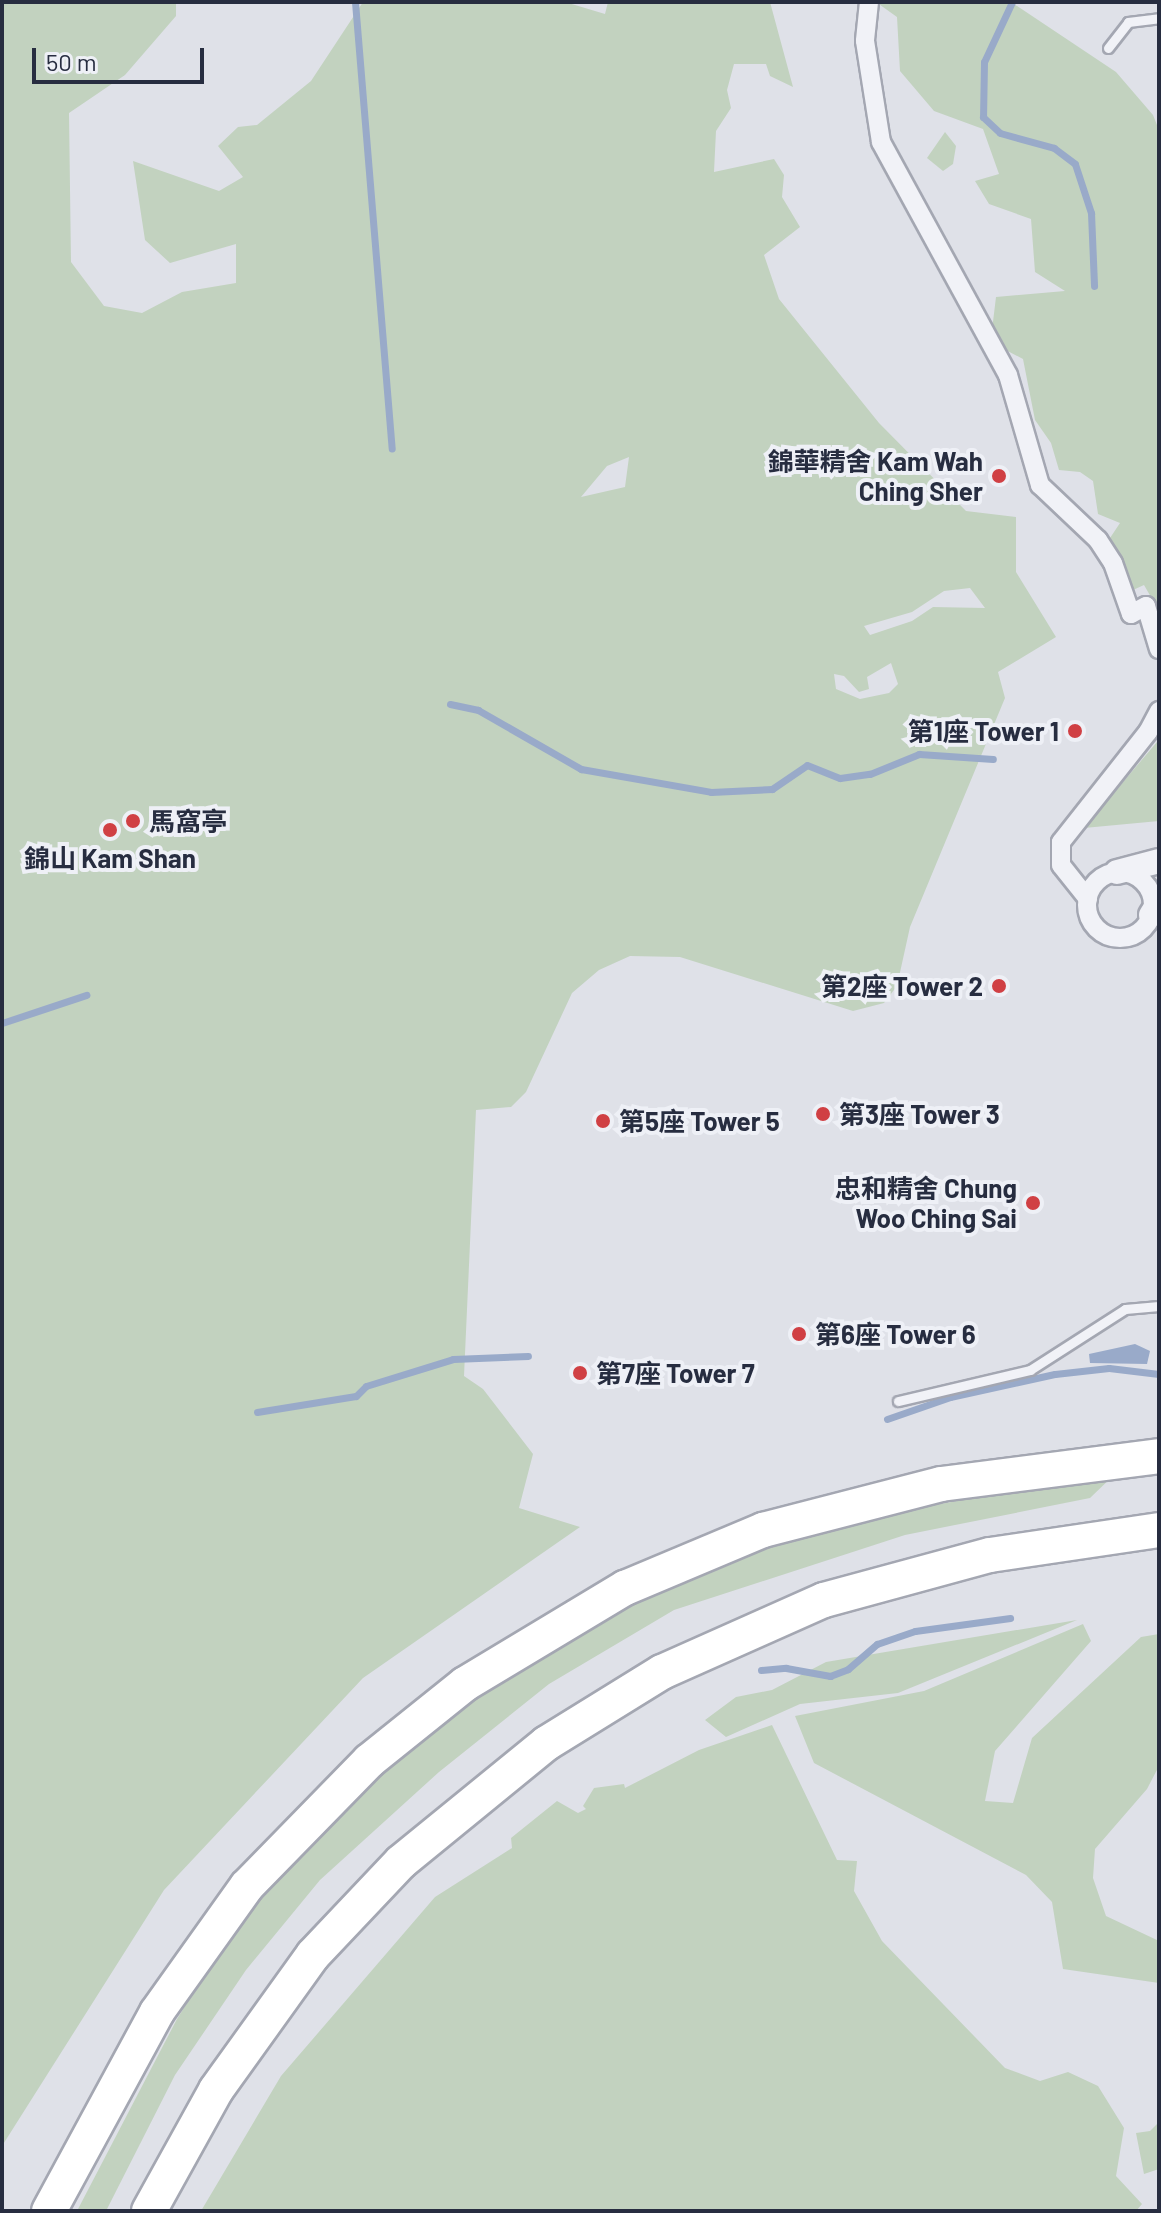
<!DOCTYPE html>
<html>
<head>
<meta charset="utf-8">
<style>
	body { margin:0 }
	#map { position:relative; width:1161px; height:2213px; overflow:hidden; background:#dfe1e8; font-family:Barlow,"Noto Sans TC",sans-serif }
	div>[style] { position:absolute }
	.green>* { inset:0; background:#c2d2bf }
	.water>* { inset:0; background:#99aac9 }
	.stream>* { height:7px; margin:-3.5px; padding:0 3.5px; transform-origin:3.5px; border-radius:3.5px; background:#99aac9 }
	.roads { filter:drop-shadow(2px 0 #a4a7b2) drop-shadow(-2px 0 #a4a7b2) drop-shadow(0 2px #a4a7b2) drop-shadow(0 -2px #a4a7b2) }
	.service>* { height:9px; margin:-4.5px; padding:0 4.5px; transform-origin:4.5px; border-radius:4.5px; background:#f1f2f7 }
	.minor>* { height:18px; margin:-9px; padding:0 9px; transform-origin:9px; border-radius:9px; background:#f1f2f7 }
	.minor>.ring { margin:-9px; padding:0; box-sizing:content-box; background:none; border:18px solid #f1f2f7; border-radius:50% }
	.tertiary>* { height:24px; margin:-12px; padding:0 12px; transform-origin:12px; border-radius:12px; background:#f1f2f7 }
	.motorway>* { height:34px; margin:-17px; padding:0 17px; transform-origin:17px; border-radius:17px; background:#fff }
	.dots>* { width:22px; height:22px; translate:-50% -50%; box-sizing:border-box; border:4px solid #eef0f6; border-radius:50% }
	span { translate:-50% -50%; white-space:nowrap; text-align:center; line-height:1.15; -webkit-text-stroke:8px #eef0f6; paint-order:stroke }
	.poi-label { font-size:26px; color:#272d40; font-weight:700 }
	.right { translate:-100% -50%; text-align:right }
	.left { translate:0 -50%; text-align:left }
	.frame { position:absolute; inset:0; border:4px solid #272d40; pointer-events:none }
	.scale { position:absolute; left:32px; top:48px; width:172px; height:36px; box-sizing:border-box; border:4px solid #272d40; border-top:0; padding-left:10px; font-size:24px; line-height:28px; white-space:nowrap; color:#272d40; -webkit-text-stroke:6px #eef0f6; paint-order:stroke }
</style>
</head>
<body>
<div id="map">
	<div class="green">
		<div style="clip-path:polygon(evenodd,2px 2px,176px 2px,176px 16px,125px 75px,69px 113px,71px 262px,104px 306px,142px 313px,182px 292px,236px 283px,236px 244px,170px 263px,145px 240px,133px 161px,219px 191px,243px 177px,218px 146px,238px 127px,257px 125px,311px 81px,363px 2px,565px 2px,605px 14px,608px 2px,770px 2px,793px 87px,770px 76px,766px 64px,734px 64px,727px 90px,731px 108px,716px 131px,714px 172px,774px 159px,784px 175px,782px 197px,800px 227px,764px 255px,779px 299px,879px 423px,966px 511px,1016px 517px,1016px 572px,1056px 637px,998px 672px,1005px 698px,910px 927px,897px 986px,884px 1003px,853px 1011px,680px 957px,630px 956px,599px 970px,572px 993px,526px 1092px,511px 1107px,476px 1110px,464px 1376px,483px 1389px,533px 1454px,519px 1508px,580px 1527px,363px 1678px,164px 1890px,2px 2146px,2px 2px,629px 457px,625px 487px,581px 497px,607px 466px,629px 457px,2px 2px,970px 588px,985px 608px,933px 607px,912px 621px,870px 635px,864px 626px,912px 612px,944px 591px,970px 588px,2px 2px,891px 663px,898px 684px,889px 693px,860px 699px,836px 689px,834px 674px,844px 676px,859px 692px,869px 689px,867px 677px,891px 663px)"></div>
		<div style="clip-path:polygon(876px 2px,1011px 2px,1116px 72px,1153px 115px,1159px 130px,1159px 611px,1144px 585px,1133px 590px,1108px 541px,1120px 523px,1098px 514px,1093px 481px,1080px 472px,1059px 470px,1051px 443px,1035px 420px,1023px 359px,1002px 348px,992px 330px,996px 297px,1065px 291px,1035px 272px,1031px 219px,989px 204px,975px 181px,999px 174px,983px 129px,934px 111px,900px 71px,897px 17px)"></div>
		<div style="clip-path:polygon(945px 132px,956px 146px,953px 164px,943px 171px,927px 158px)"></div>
		<div style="clip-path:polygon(1159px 737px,1159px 821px,1084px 828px,1157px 742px)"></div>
		<div style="clip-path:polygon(1116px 1473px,1090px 1498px,905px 1535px,674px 1610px,549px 1684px,439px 1772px,320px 1880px,246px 1970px,175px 2075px,106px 2211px,77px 2211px,177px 2019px,237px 1923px,331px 1820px,428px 1730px,543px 1650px,645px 1594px,762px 1545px,844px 1521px)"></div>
		<div style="clip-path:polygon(1077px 1620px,898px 1693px,800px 1704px,726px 1737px,705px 1720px,736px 1697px,772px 1690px,826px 1662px)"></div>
		<div style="clip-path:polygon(1083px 1624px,1091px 1641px,995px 1751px,985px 1801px,1013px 1803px,1032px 1738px,1141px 1637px,1159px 1634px,1159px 1766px,1147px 1789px,1095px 1849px,1093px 1878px,1106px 1916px,1159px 1941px,1159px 1983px,1063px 1969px,1052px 1902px,1026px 1875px,814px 1763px,795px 1716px,924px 1691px)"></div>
		<div style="clip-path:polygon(772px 1725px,837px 1860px,857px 1861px,854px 1891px,882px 1941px,1005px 2068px,1040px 2081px,1068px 2072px,1098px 2086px,1124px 2128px,1116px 2176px,1142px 2204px,1136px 2211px,201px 2211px,281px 2076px,435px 1897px,512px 1848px,511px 1838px,557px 1801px,578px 1813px,586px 1809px,583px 1806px,594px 1788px,624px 1784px,625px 1788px,699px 1750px)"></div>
		<div style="clip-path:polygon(1159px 2122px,1159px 2169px,1144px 2174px,1136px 2133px,1150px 2131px)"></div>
	</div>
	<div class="water">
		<div style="clip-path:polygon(1135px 1344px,1150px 1351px,1147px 1364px,1090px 1363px,1089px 1354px)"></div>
	</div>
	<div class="stream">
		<div style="left:355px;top:2px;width:448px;rotate:85.3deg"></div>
		<div style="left:1012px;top:2px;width:66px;rotate:115deg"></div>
		<div style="left:984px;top:62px;width:55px;rotate:91deg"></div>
		<div style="left:983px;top:117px;width:23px;rotate:43deg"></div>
		<div style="left:1000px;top:133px;width:56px;rotate:15.5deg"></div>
		<div style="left:1054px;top:148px;width:26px;rotate:37deg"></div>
		<div style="left:1075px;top:164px;width:52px;rotate:71.9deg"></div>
		<div style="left:1091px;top:213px;width:73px;rotate:87.6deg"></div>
		<div style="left:450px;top:704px;width:29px;rotate:12deg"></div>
		<div style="left:478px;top:710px;width:119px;rotate:29.8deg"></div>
		<div style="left:581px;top:769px;width:132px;rotate:10deg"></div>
		<div style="left:711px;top:792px;width:61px;rotate:-2.8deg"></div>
		<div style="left:772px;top:789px;width:42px;rotate:-34.4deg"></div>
		<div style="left:807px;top:765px;width:35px;rotate:22deg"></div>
		<div style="left:840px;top:778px;width:30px;rotate:-8deg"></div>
		<div style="left:870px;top:774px;width:53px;rotate:-22.2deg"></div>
		<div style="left:919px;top:754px;width:74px;rotate:3.9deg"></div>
		<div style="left:2px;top:1023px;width:89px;rotate:-18.4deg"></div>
		<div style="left:257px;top:1412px;width:100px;rotate:-9.2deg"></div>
		<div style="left:356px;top:1396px;width:14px;rotate:-45deg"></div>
		<div style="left:366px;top:1386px;width:91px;rotate:-17.2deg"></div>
		<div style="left:453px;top:1359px;width:75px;rotate:-2.3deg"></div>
		<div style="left:887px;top:1419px;width:67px;rotate:-19.2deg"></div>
		<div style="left:950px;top:1397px;width:107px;rotate:-12.4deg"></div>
		<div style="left:1055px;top:1374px;width:54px;rotate:-6.3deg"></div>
		<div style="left:1109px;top:1368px;width:50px;rotate:6.8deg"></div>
		<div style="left:761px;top:1670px;width:25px;rotate:-5deg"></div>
		<div style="left:786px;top:1668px;width:45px;rotate:10.3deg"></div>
		<div style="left:830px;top:1676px;width:19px;rotate:-21deg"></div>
		<div style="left:848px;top:1669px;width:38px;rotate:-41deg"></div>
		<div style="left:877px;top:1644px;width:40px;rotate:-18.9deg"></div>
		<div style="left:915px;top:1631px;width:96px;rotate:-7.8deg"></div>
	</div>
	<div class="roads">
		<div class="service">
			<div style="left:1108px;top:48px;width:33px;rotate:-52deg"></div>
			<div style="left:1128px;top:22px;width:31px;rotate:-7deg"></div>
			<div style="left:898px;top:1401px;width:136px;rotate:-13.2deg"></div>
			<div style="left:1030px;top:1370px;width:113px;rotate:-32.7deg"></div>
			<div style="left:1125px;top:1309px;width:34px;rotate:-5deg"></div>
		</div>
		<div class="minor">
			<div style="left:869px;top:2px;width:39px;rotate:96deg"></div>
			<div style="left:865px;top:41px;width:102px;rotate:81deg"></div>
			<div style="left:881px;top:142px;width:265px;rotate:61.4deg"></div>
			<div style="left:1008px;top:375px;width:115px;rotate:73.8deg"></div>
			<div style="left:1040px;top:485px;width:80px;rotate:43.5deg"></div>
			<div style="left:1098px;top:540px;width:27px;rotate:57deg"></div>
			<div style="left:1113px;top:563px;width:54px;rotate:70.6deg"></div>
			<div style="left:1131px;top:614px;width:17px;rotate:-28deg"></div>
			<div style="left:1146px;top:606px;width:45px;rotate:73.2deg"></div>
			<div class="ring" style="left:1087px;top:872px;width:48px;height:48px"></div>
			<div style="left:1088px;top:899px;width:43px;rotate:-128.5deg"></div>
			<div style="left:1061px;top:865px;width:23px;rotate:-90deg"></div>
			<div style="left:1061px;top:842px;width:140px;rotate:-51.7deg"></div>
			<div style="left:1148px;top:732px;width:24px;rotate:-62deg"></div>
		</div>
		<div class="tertiary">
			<div style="left:1117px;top:872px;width:43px;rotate:-14.7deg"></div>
			<div style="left:1151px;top:915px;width:15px;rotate:-58deg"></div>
		</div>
		<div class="motorway">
			<div style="left:49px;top:2211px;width:226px;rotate:-61.5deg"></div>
			<div style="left:157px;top:2012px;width:155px;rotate:-54.5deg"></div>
			<div style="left:247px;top:1886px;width:175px;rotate:-45.7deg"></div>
			<div style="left:369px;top:1761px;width:123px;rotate:-38.7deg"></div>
			<div style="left:465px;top:1684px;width:187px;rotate:-31deg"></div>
			<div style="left:625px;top:1588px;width:150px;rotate:-22.8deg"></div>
			<div style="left:763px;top:1530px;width:184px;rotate:-14.5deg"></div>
			<div style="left:941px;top:1484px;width:220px;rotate:-7.3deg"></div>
			<div style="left:149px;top:2211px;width:138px;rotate:-61deg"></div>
			<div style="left:216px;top:2090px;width:166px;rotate:-54.3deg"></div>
			<div style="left:313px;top:1955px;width:128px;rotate:-46.6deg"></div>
			<div style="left:401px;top:1862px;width:188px;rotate:-39.2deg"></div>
			<div style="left:547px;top:1743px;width:135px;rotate:-31.7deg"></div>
			<div style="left:662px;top:1672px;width:177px;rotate:-24deg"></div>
			<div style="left:824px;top:1600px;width:172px;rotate:-15.2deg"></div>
			<div style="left:990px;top:1555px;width:171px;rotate:-8.4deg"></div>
		</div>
	</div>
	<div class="dots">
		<div style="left:999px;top:476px;background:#d04044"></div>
		<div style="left:1075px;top:731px;background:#d04044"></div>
		<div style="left:133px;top:821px;background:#d04044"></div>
		<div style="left:110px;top:830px;background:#d04044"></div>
		<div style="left:999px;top:986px;background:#d04044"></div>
		<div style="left:823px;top:1114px;background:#d04044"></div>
		<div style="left:603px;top:1121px;background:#d04044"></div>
		<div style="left:1033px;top:1203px;background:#d04044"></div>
		<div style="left:799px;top:1334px;background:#d04044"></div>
		<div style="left:580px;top:1373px;background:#d04044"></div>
	</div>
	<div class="poi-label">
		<span class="right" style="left:983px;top:476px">錦華精舍 Kam Wah<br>Ching Sher</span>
		<span class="right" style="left:1059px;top:731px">第1座 Tower 1</span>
		<span class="left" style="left:149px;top:821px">馬窩亭</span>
		<span style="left:110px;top:858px">錦山 Kam Shan</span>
		<span class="right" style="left:983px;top:986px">第2座 Tower 2</span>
		<span class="left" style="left:839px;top:1114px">第3座 Tower 3</span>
		<span class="left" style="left:619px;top:1121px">第5座 Tower 5</span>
		<span class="right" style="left:1017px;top:1203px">忠和精舍 Chung<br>Woo Ching Sai</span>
		<span class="left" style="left:815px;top:1334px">第6座 Tower 6</span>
		<span class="left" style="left:596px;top:1373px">第7座 Tower 7</span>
	</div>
	<div class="frame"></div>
	<div class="scale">50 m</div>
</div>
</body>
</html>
